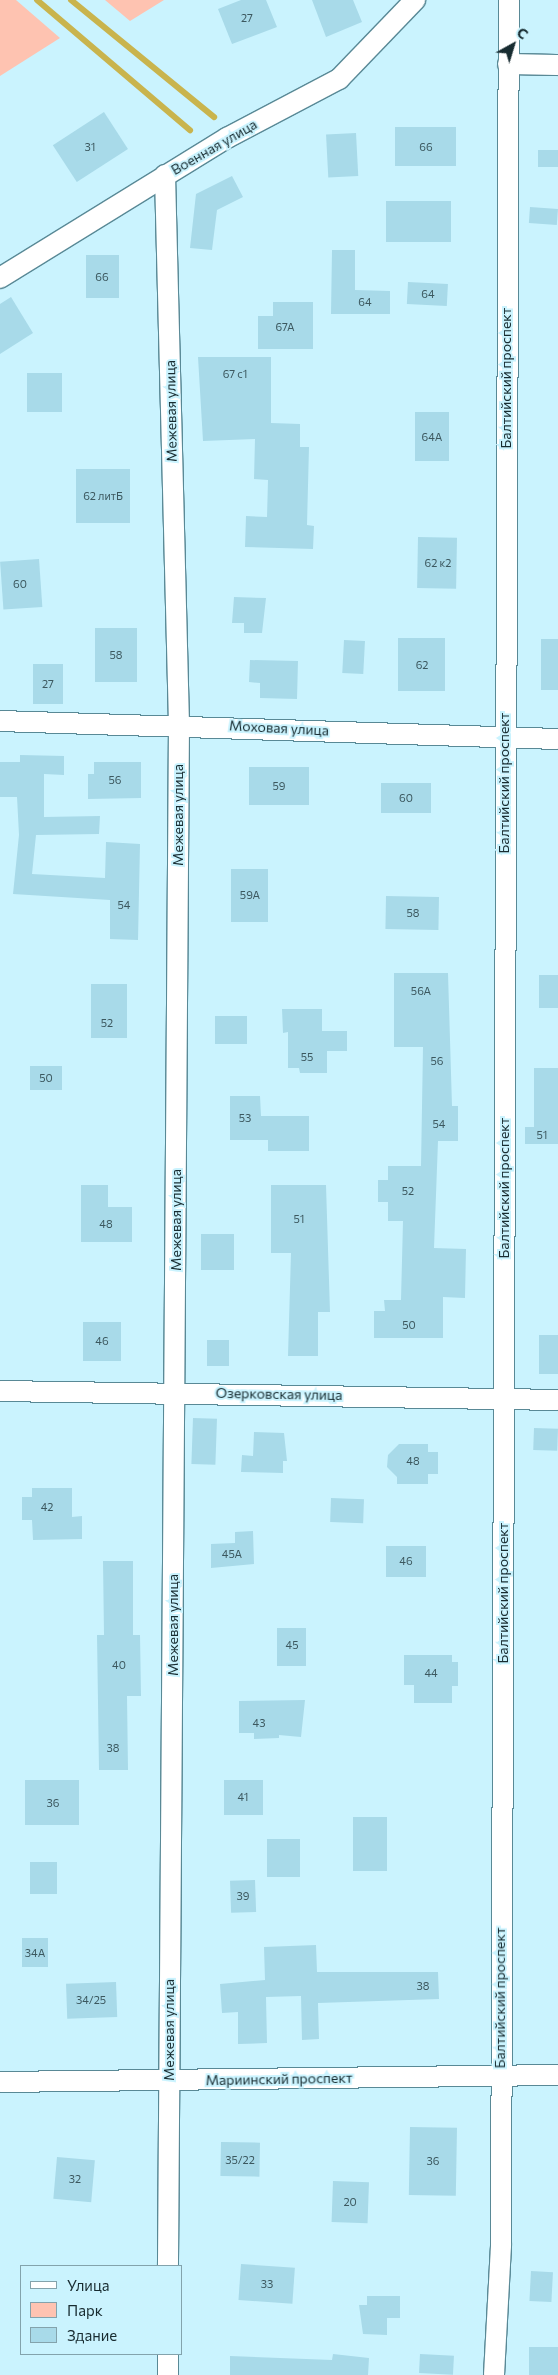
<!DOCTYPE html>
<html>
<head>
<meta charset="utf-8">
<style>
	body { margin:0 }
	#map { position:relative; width:558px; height:2375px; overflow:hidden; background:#caf3fe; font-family:Commissioner,sans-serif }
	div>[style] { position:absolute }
	.green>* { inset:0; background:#fec3b1 }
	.stream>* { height:6px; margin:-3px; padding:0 3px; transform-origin:3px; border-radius:3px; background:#c9b44d }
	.building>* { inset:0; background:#a8dae9; transform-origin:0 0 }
	.roads { filter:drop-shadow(1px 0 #598996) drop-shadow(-1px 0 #598996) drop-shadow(0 1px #598996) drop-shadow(0 -1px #598996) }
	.street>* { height:20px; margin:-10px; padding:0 10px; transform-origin:10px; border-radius:10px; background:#fff }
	span { translate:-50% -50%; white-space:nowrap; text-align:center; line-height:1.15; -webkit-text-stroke:4px #caf3fe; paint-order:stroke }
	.number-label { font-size:11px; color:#3c585f }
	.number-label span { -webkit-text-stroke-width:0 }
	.street-label { font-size:14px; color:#182c31 }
	.legend { position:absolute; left:20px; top:2265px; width:162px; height:90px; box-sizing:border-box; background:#caf3fe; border:1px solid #83a3ac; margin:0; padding:6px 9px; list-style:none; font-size:15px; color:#182c31 }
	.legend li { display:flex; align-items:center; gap:10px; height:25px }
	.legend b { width:25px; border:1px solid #83a3ac }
	.north { position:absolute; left:488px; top:20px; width:50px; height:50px; -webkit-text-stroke:4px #caf3fe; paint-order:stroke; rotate:39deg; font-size:14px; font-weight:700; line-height:20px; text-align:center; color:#182c31 }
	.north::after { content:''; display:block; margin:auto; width:18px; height:22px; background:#182c31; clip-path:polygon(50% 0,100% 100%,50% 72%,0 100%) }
</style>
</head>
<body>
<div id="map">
	<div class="green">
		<div style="clip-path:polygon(0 0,16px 0,60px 38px,0 76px)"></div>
		<div style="clip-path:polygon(105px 0,164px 0,130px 21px)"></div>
	</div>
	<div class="stream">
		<div style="left:37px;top:0;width:201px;rotate:40.4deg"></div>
		<div style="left:71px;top:0;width:185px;rotate:39.3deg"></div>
	</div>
	<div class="building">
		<div style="clip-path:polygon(241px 0,266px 0,277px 27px,232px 44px,218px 9px)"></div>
		<div style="clip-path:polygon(312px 0,353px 0,362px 22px,326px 37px)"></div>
		<div style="left:104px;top:112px;width:44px;height:61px;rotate:57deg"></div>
		<div style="left:395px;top:127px;width:61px;height:39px"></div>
		<div style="left:356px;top:133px;width:43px;height:30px;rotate:87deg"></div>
		<div style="left:538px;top:150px;width:20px;height:17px"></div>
		<div style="clip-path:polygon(232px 176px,243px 197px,217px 210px,212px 250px,190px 248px,196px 194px)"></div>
		<div style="left:386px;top:201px;width:65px;height:41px"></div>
		<div style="left:530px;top:207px;width:28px;height:16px;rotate:4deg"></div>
		<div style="clip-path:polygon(332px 250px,355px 250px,355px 290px,390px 291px,390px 314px,331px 314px)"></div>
		<div style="left:86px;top:255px;width:33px;height:43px"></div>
		<div style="left:408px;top:282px;width:40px;height:22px;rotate:3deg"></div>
		<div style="clip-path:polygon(11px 297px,33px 333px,0 354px,0 304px)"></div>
		<div style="clip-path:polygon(273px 302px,313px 302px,313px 349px,258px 349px,258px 316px,273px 316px)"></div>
		<div style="clip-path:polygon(198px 357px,271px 357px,271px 423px,300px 424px,300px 447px,309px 447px,307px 525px,314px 526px,313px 549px,245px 547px,246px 516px,267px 517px,268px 480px,254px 479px,255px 439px,203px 441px)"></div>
		<div style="left:27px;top:373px;width:35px;height:39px"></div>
		<div style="left:449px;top:412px;width:49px;height:34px;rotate:90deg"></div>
		<div style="left:76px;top:469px;width:54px;height:54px"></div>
		<div style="left:418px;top:537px;width:39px;height:51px;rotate:1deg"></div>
		<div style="left:39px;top:559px;width:48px;height:39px;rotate:86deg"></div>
		<div style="clip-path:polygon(234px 597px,266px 598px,262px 633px,244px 633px,244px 623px,232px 623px)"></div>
		<div style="left:95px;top:628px;width:42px;height:54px"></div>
		<div style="left:398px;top:638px;width:47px;height:53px"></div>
		<div style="left:541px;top:639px;width:17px;height:51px"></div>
		<div style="left:344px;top:640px;width:21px;height:33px;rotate:3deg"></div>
		<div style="clip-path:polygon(250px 660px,298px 661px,297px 699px,260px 698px,260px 683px,249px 682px)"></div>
		<div style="left:63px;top:664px;width:40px;height:30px;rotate:90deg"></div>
		<div style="clip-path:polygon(20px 755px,64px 756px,64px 775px,44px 774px,44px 817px,100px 816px,99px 834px,36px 835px,32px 874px,105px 878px,106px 842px,140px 844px,138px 940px,110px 939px,110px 900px,13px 894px,19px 835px,17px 797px,0 797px,0 762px,20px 762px)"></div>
		<div style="clip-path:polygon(94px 762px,141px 762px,141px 798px,88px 799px,88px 774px,94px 774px)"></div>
		<div style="left:249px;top:767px;width:60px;height:38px"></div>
		<div style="left:381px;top:783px;width:50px;height:30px"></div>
		<div style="left:231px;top:869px;width:37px;height:53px"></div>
		<div style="left:386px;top:896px;width:53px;height:33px;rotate:1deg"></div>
		<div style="clip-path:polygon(394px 973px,448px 973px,452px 1106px,458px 1106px,458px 1141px,438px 1141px,434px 1248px,466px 1249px,465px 1298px,443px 1297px,443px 1338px,374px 1338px,374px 1311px,385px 1311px,384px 1300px,401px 1300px,403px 1221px,388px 1221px,388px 1202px,378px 1202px,378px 1180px,388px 1180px,388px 1166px,421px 1166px,423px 1047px,394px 1047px)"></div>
		<div style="left:539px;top:975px;width:19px;height:33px"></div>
		<div style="left:91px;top:984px;width:36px;height:54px"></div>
		<div style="clip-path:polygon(282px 1009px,322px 1009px,322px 1031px,347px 1031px,347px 1051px,327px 1051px,327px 1073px,300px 1073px,299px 1068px,288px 1068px,288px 1032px,283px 1033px)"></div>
		<div style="left:215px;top:1016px;width:32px;height:28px"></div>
		<div style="left:30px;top:1066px;width:32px;height:24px"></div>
		<div style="clip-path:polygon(534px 1068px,558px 1068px,558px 1144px,525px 1144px,525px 1127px,534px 1127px)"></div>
		<div style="clip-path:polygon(230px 1096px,260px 1096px,261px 1116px,309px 1116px,309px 1151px,268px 1151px,268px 1140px,230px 1140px)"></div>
		<div style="clip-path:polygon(81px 1185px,108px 1185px,108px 1207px,132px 1207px,132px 1242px,81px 1242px)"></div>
		<div style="clip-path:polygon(271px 1185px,326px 1185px,330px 1312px,318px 1312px,318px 1356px,288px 1356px,291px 1253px,271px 1253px)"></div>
		<div style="left:201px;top:1234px;width:33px;height:36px"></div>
		<div style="left:83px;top:1322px;width:38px;height:39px"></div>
		<div style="left:539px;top:1335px;width:19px;height:39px"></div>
		<div style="left:207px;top:1340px;width:22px;height:26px"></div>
		<div style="left:193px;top:1418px;width:24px;height:46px;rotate:2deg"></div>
		<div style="left:534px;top:1428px;width:24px;height:22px;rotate:2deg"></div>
		<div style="clip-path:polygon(254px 1432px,284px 1433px,287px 1461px,283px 1461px,283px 1473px,241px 1472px,242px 1455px,253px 1456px)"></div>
		<div style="clip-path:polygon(399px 1444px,428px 1444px,428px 1452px,438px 1452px,438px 1474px,428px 1474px,428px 1484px,397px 1484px,397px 1477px,387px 1467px,388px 1455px)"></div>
		<div style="clip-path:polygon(32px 1488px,72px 1488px,72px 1517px,82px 1516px,82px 1539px,33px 1540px,32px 1520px,22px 1520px,22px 1497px,32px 1497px)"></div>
		<div style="left:331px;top:1498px;width:33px;height:24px;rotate:2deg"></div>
		<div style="clip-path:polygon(253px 1531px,254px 1564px,211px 1568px,211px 1544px,235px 1543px,235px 1532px)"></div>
		<div style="left:386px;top:1546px;width:40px;height:31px"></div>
		<div style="clip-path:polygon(103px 1561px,133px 1561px,133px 1635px,140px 1635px,141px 1696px,127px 1696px,128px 1770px,99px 1770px,97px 1635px,104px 1635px)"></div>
		<div style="left:277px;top:1628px;width:29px;height:38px"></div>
		<div style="clip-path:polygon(404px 1655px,452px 1655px,452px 1662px,458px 1662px,458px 1686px,452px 1686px,452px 1703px,414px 1703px,414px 1685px,404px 1685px)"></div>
		<div style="clip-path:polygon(305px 1700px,301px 1737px,279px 1735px,279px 1738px,254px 1739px,254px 1733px,239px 1733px,239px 1701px)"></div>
		<div style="left:25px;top:1780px;width:54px;height:45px"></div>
		<div style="left:224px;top:1780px;width:39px;height:35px"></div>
		<div style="left:353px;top:1817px;width:34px;height:54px"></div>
		<div style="left:267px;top:1839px;width:33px;height:38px"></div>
		<div style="left:30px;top:1862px;width:27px;height:32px"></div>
		<div style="left:255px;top:1880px;width:32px;height:25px;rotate:88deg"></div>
		<div style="left:48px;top:1938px;width:29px;height:26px;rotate:90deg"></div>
		<div style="clip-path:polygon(316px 1945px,317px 1972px,438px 1972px,439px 1999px,318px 2003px,319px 2039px,302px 2040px,301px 1996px,266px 1997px,267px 2043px,238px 2044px,238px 2012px,222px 2013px,220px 1984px,265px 1980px,264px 1947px)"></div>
		<div style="left:116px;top:1982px;width:35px;height:50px;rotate:88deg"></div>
		<div style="left:410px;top:2127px;width:47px;height:68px;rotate:1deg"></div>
		<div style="left:221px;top:2142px;width:39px;height:34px;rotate:1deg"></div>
		<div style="left:57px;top:2157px;width:38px;height:42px;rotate:5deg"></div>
		<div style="left:333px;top:2181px;width:36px;height:41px;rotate:2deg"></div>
		<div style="left:241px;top:2264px;width:54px;height:36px;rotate:4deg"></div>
		<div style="left:531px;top:2271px;width:22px;height:30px;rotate:3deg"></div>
		<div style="clip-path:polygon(367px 2296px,400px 2296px,400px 2318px,387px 2318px,387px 2335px,363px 2334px,359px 2305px,367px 2305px)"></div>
		<div style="left:558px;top:2347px;width:28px;height:29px;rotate:90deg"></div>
		<div style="clip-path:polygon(333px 2354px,369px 2358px,368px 2375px,230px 2375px,230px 2356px,332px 2360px)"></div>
		<div style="left:420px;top:2354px;width:34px;height:19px;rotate:3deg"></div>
	</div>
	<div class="roads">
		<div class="street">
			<div style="left:508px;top:64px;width:50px;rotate:1.1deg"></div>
			<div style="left:165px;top:175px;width:549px;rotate:88.54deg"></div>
			<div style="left:179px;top:724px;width:1542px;rotate:90.41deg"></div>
			<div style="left:0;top:278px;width:267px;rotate:-31.7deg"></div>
			<div style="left:227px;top:138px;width:127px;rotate:-27.8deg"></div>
			<div style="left:339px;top:79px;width:110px;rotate:-46.1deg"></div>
			<div style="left:0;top:721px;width:558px;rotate:1.85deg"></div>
			<div style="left:0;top:1391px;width:558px;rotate:0.92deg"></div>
			<div style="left:0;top:2082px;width:558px;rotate:-0.72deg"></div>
			<div style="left:168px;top:2375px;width:21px;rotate:-90deg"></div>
			<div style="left:494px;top:2375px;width:129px;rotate:-86.9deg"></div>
			<div style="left:501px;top:2246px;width:2246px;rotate:-89.8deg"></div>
		</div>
	</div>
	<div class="number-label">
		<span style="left:247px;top:18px">27</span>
		<span style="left:90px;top:147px">31</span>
		<span style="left:426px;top:147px">66</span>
		<span style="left:102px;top:277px">66</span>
		<span style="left:428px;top:294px">64</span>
		<span style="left:365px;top:302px">64</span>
		<span style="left:285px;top:327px">67А</span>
		<span style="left:235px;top:374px">67 с1</span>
		<span style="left:432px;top:437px">64А</span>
		<span style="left:103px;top:496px">62 литБ</span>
		<span style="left:438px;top:563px">62 к2</span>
		<span style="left:20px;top:584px">60</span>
		<span style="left:116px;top:655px">58</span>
		<span style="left:422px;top:665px">62</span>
		<span style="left:48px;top:684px">27</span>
		<span style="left:115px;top:780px">56</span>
		<span style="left:279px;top:786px">59</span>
		<span style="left:406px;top:798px">60</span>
		<span style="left:250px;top:895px">59А</span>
		<span style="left:124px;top:905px">54</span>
		<span style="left:413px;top:913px">58</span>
		<span style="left:421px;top:991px">56А</span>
		<span style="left:107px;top:1023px">52</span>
		<span style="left:307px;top:1057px">55</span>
		<span style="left:437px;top:1061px">56</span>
		<span style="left:46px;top:1078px">50</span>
		<span style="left:245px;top:1118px">53</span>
		<span style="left:439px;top:1124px">54</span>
		<span style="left:542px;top:1135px">51</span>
		<span style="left:408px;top:1191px">52</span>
		<span style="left:299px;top:1219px">51</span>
		<span style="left:106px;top:1224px">48</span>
		<span style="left:409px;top:1325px">50</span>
		<span style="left:102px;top:1341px">46</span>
		<span style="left:413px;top:1461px">48</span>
		<span style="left:47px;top:1507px">42</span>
		<span style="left:232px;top:1554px">45А</span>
		<span style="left:406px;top:1561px">46</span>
		<span style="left:292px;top:1645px">45</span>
		<span style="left:119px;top:1665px">40</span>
		<span style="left:431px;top:1673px">44</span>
		<span style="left:259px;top:1723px">43</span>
		<span style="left:113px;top:1748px">38</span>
		<span style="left:243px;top:1797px">41</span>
		<span style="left:53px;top:1803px">36</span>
		<span style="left:243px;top:1896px">39</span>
		<span style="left:35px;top:1953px">34А</span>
		<span style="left:423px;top:1986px">38</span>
		<span style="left:91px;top:2000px">34/25</span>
		<span style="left:240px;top:2160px">35/22</span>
		<span style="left:433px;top:2161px">36</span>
		<span style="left:75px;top:2179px">32</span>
		<span style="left:350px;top:2202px">20</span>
		<span style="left:267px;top:2284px">33</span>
	</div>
	<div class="street-label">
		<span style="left:214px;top:147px;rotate:-30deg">Военная улица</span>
		<span style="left:506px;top:378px;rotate:-90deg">Балтийский проспект</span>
		<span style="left:171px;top:411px;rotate:-91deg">Межевая улица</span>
		<span style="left:279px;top:728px;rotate:3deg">Моховая улица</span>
		<span style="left:504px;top:783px;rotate:-90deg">Балтийский проспект</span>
		<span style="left:178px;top:815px;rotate:-90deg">Межевая улица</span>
		<span style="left:504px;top:1188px;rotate:-90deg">Балтийский проспект</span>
		<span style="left:176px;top:1220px;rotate:-90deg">Межевая улица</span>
		<span style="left:279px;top:1394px;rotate:1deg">Озерковская улица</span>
		<span style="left:503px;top:1593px;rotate:-90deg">Балтийский проспект</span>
		<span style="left:173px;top:1625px;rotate:-90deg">Межевая улица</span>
		<span style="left:500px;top:1998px;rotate:-90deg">Балтийский проспект</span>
		<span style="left:169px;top:2030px;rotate:-90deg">Межевая улица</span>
		<span style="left:279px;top:2079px;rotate:-1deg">Мариинский проспект</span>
	</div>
	<ul class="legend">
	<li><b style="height:6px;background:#fff"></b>Улица</li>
	<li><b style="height:14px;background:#fec3b1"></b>Парк</li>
	<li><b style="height:14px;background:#a8dae9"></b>Здание</li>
	</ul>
	<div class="north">С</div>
</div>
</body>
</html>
